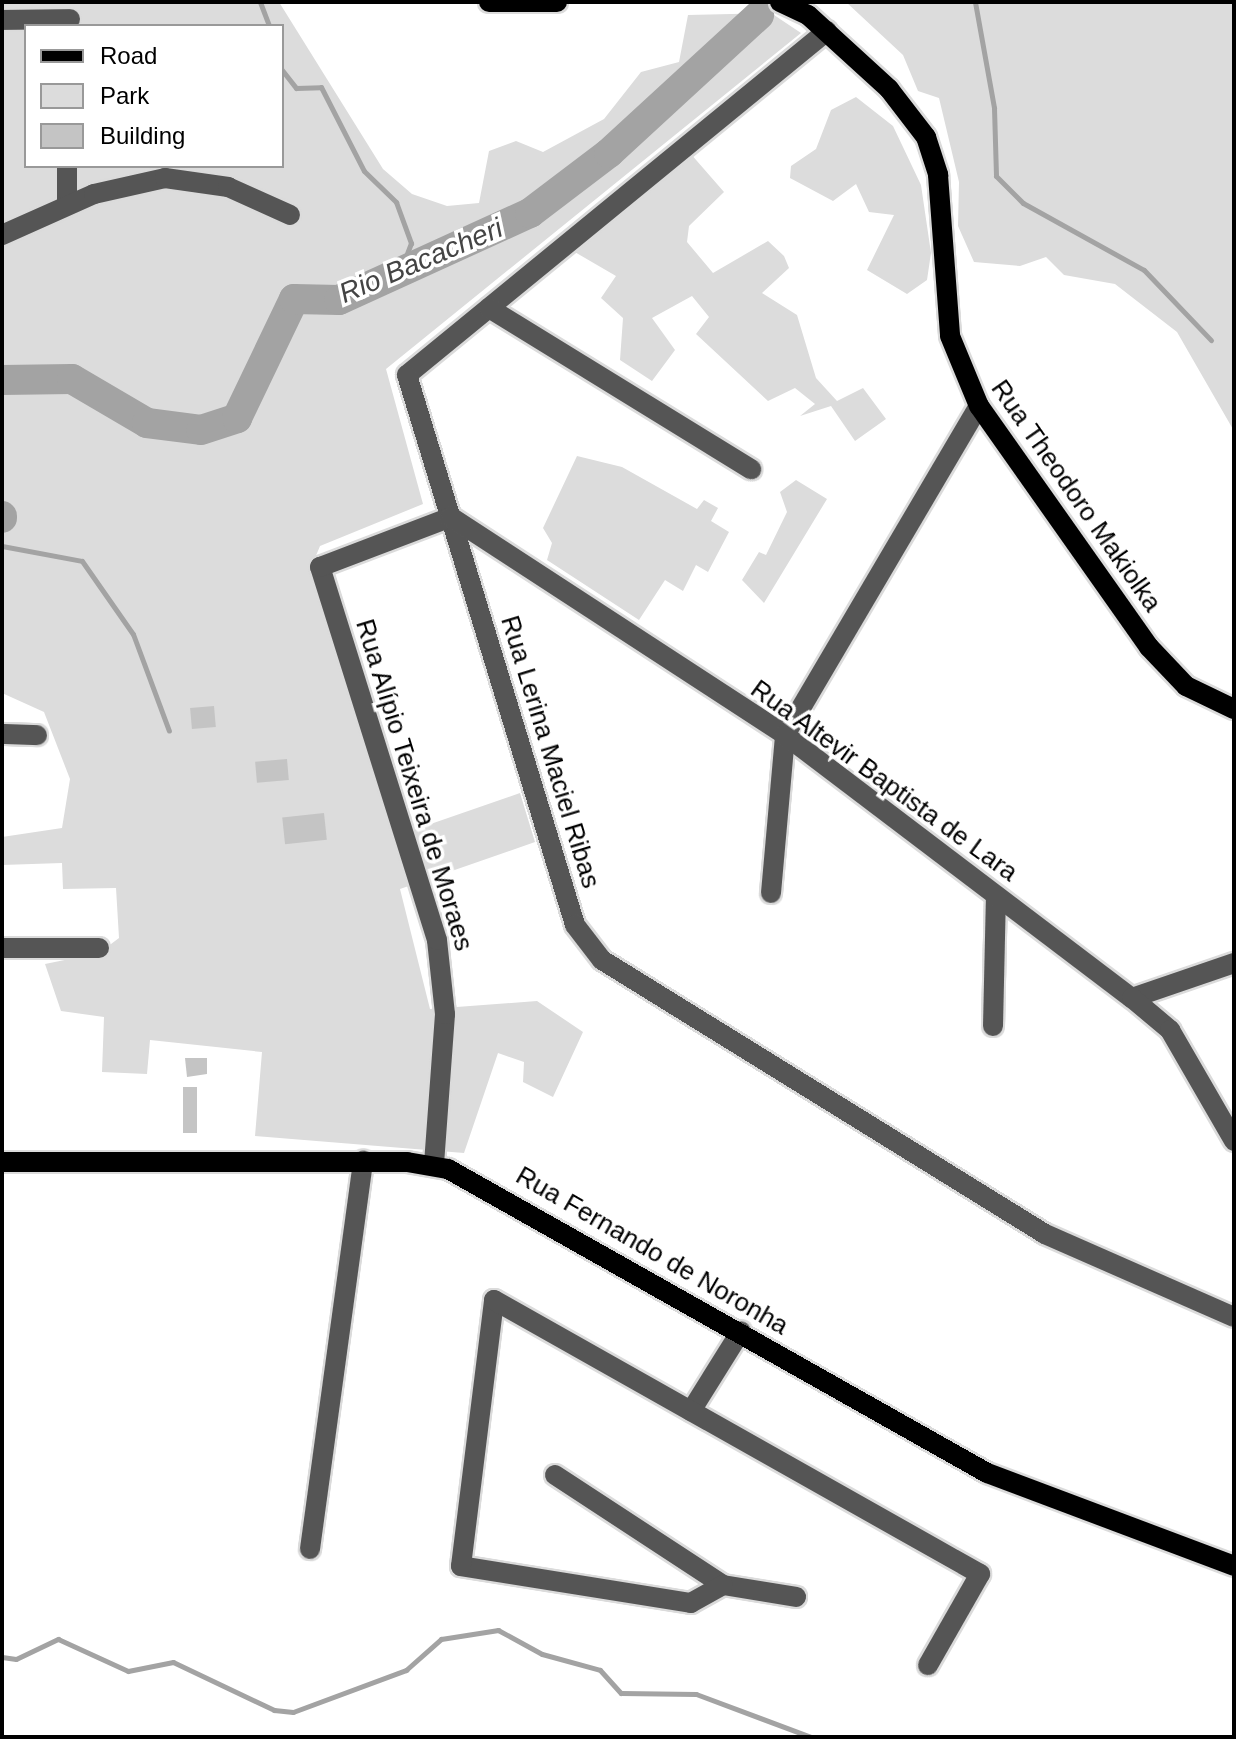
<!DOCTYPE html>
<html>
<head>
<meta charset="utf-8">
<style>
	body { margin:0 }
	#map { position:relative; width:1236px; height:1739px; overflow:hidden; background:#fff; font-family:Helvetica,sans-serif }
	div>[style] { position:absolute }
	.green>* { inset:0; background:#dcdcdc }
	.stream>* { height:5px; margin:-2.5px; padding:0 2.5px; transform-origin:2.5px; border-radius:2.5px; background:#a3a3a3 }
	.river>* { height:30px; margin:-15px; padding:0 15px; transform-origin:15px; border-radius:15px; background:#a3a3a3 }
	.building>* { inset:0; background:#c4c4c4; transform-origin:0 0 }
	.roads { filter:drop-shadow(2px 0 #dbdbdb) drop-shadow(-2px 0 #dbdbdb) drop-shadow(0 2px #dbdbdb) drop-shadow(0 -2px #dbdbdb) }
	.minor>* { height:20px; margin:-10px; padding:0 10px; transform-origin:10px; border-radius:10px; background:#555 }
	.major>* { height:20px; margin:-10px; padding:0 10px; transform-origin:10px; border-radius:10px; background:#000 }
	span { translate:-50% -50%; white-space:nowrap; text-align:center; line-height:1.15; -webkit-text-stroke:7px #fff; paint-order:stroke }
	.street-label { font-size:26px; color:#000 }
	.water-label { font-size:28px; color:#444; font-style:italic }
	.frame { position:absolute; inset:0; border:4px solid #000; pointer-events:none }
	.legend { position:absolute; left:24px; top:24px; width:260px; height:144px; box-sizing:border-box; background:#fff; border:2px solid #999; margin:0; padding:10px 14px; list-style:none; font-size:24px; color:#000 }
	.legend li { display:flex; align-items:center; gap:16px; height:40px }
	.legend b { width:40px; border:2px solid #999 }
</style>
</head>
<body>
<div id="map">
	<div class="green">
		<div style="clip-path:polygon(evenodd,2px 2px,279px 2px,383px 169px,412px 194px,447px 206px,479px 203px,489px 151px,516px 141px,543px 152px,604px 119px,641px 72px,679px 62px,688px 15px,771px 13px,801px 33px,386px 369px,423px 504px,320px 546px,310px 570px,396px 836px,520px 793px,535px 842px,400px 889px,430px 1009px,537px 1001px,583px 1032px,553px 1097px,523px 1082px,524px 1062px,498px 1053px,464px 1153px,255px 1136px,262px 1052px,150px 1040px,147px 1074px,102px 1072px,104px 1017px,61px 1011px,45px 964px,99px 953px,119px 938px,116px 888px,63px 889px,62px 863px,2px 865px,2px 837px,62px 828px,70px 779px,44px 712px,2px 693px,2px 2px,26px 26px,282px 26px,282px 166px,26px 166px,26px 26px)"></div>
		<div style="clip-path:polygon(846px 2px,1234px 2px,1234px 431px,1177px 332px,1115px 284px,1064px 275px,1046px 257px,1020px 266px,974px 262px,958px 226px,959px 182px,939px 98px,918px 91px,903px 55px)"></div>
		<div style="clip-path:polygon(856px 97px,893px 126px,921px 185px,931px 253px,927px 280px,907px 294px,867px 270px,894px 215px,869px 212px,856px 184px,833px 201px,790px 178px,791px 166px,816px 149px,831px 110px)"></div>
		<div style="clip-path:polygon(690px 153px,724px 192px,689px 226px,687px 242px,713px 273px,768px 241px,784px 256px,789px 268px,762px 293px,797px 315px,816px 378px,837px 401px,863px 388px,886px 419px,855px 441px,831px 406px,800px 416px,815px 404px,795px 388px,768px 401px,696px 334px,709px 317px,692px 296px,652px 318px,675px 350px,652px 381px,620px 360px,623px 318px,601px 298px,616px 276px,573px 251px)"></div>
		<div style="clip-path:polygon(577px 456px,622px 467px,697px 509px,704px 500px,718px 508px,711px 521px,729px 532px,708px 572px,696px 565px,683px 591px,665px 580px,639px 620px,547px 560px,552px 543px,543px 528px)"></div>
		<div style="clip-path:polygon(796px 480px,827px 499px,764px 603px,742px 580px,759px 552px,766px 555px,787px 512px,780px 492px)"></div>
	</div>
	<div class="stream">
		<div style="left:260px;top:2px;width:26px;rotate:69deg"></div>
		<div style="left:975px;top:2px;width:108px;rotate:79.8deg"></div>
		<div style="left:994px;top:108px;width:68px;rotate:88.3deg"></div>
		<div style="left:996px;top:176px;width:38px;rotate:45deg"></div>
		<div style="left:1023px;top:203px;width:138px;rotate:29deg"></div>
		<div style="left:1144px;top:270px;width:97px;rotate:46.3deg"></div>
		<div style="left:282px;top:70px;width:23px;rotate:52deg"></div>
		<div style="left:296px;top:88px;width:25px;rotate:-2deg"></div>
		<div style="left:321px;top:87px;width:94px;rotate:62.9deg"></div>
		<div style="left:364px;top:171px;width:45px;rotate:44.1deg"></div>
		<div style="left:396px;top:202px;width:44px;rotate:69.9deg"></div>
		<div style="left:411px;top:243px;width:39px;rotate:111deg"></div>
		<div style="left:2px;top:546px;width:81px;rotate:10.6deg"></div>
		<div style="left:82px;top:561px;width:89px;rotate:55.1deg"></div>
		<div style="left:133px;top:634px;width:103px;rotate:69.6deg"></div>
		<div style="left:2px;top:1657px;width:14px;rotate:8deg"></div>
		<div style="left:16px;top:1659px;width:47px;rotate:-25.5deg"></div>
		<div style="left:58px;top:1639px;width:77px;rotate:24.6deg"></div>
		<div style="left:128px;top:1671px;width:46px;rotate:-11.3deg"></div>
		<div style="left:173px;top:1662px;width:112px;rotate:25.4deg"></div>
		<div style="left:274px;top:1710px;width:19px;rotate:6deg"></div>
		<div style="left:293px;top:1712px;width:121px;rotate:-20.4deg"></div>
		<div style="left:406px;top:1670px;width:47px;rotate:-41.5deg"></div>
		<div style="left:441px;top:1639px;width:58px;rotate:-9deg"></div>
		<div style="left:498px;top:1630px;width:50px;rotate:28.6deg"></div>
		<div style="left:542px;top:1654px;width:60px;rotate:15.4deg"></div>
		<div style="left:600px;top:1670px;width:31px;rotate:48deg"></div>
		<div style="left:621px;top:1693px;width:75px;rotate:0.8deg"></div>
		<div style="left:696px;top:1694px;width:123px;rotate:20.5deg"></div>
	</div>
	<div class="river">
		<div style="left:2px;top:380px;width:70px;rotate:-0.8deg"></div>
		<div style="left:72px;top:379px;width:87px;rotate:30.4deg"></div>
		<div style="left:147px;top:423px;width:54px;rotate:7.4deg"></div>
		<div style="left:201px;top:430px;width:38px;rotate:-18deg"></div>
		<div style="left:237px;top:418px;width:132px;rotate:-64.4deg"></div>
		<div style="left:294px;top:299px;width:45px;rotate:1.3deg"></div>
		<div style="left:339px;top:300px;width:210px;rotate:-24.5deg"></div>
		<div style="left:530px;top:213px;width:99px;rotate:-37.2deg"></div>
		<div style="left:609px;top:153px;width:204px;rotate:-42.6deg"></div>
		<div style="left:2px;top:516px;width:2px;rotate:90deg"></div>
	</div>
	<div class="building">
		<div style="left:214px;top:706px;width:21px;height:24px;rotate:85deg"></div>
		<div style="left:287px;top:759px;width:21px;height:32px;rotate:85deg"></div>
		<div style="left:324px;top:813px;width:27px;height:42px;rotate:84deg"></div>
		<div style="clip-path:polygon(185px 1058px,207px 1058px,207px 1074px,187px 1077px)"></div>
		<div style="left:183px;top:1087px;width:14px;height:46px"></div>
	</div>
	<div class="roads">
		<div class="minor">
			<div style="left:2px;top:20px;width:68px;rotate:-0.8deg"></div>
			<div style="left:827px;top:31px;width:543px;rotate:140.68deg"></div>
			<div style="left:407px;top:375px;width:575px;rotate:73.01deg"></div>
			<div style="left:575px;top:925px;width:44px;rotate:52.4deg"></div>
			<div style="left:602px;top:960px;width:521px;rotate:31.74deg"></div>
			<div style="left:1045px;top:1234px;width:206px;rotate:23.7deg"></div>
			<div style="left:67px;top:205px;width:39px;rotate:-90deg"></div>
			<div style="left:2px;top:235px;width:101px;rotate:-24deg"></div>
			<div style="left:94px;top:194px;width:73px;rotate:-12.7deg"></div>
			<div style="left:165px;top:178px;width:64px;rotate:8.1deg"></div>
			<div style="left:228px;top:187px;width:68px;rotate:24.3deg"></div>
			<div style="left:489px;top:308px;width:308px;rotate:31.6deg"></div>
			<div style="left:2px;top:734px;width:35px;rotate:2deg"></div>
			<div style="left:771px;top:893px;width:159px;rotate:-84.9deg"></div>
			<div style="left:785px;top:735px;width:382px;rotate:-59.5deg"></div>
			<div style="left:2px;top:948px;width:97px"></div>
			<div style="left:1132px;top:998px;width:108px;rotate:-18.9deg"></div>
			<div style="left:993px;top:1026px;width:130px;rotate:-88.7deg"></div>
			<div style="left:434px;top:1164px;width:150px;rotate:-85.8deg"></div>
			<div style="left:445px;top:1014px;width:74px;rotate:-96.2deg"></div>
			<div style="left:437px;top:940px;width:391px;rotate:-107.4deg"></div>
			<div style="left:320px;top:567px;width:140px;rotate:-20.9deg"></div>
			<div style="left:451px;top:517px;width:399px;rotate:33.1deg"></div>
			<div style="left:785px;top:735px;width:435px;rotate:37.2deg"></div>
			<div style="left:1132px;top:998px;width:50px;rotate:40.1deg"></div>
			<div style="left:1170px;top:1030px;width:128px;rotate:60deg"></div>
			<div style="left:691px;top:1411px;width:94px;rotate:-58deg"></div>
			<div style="left:555px;top:1475px;width:201px;rotate:33.2deg"></div>
			<div style="left:723px;top:1585px;width:74px;rotate:9.3deg"></div>
			<div style="left:310px;top:1549px;width:392px;rotate:-82.2deg"></div>
			<div style="left:723px;top:1585px;width:37px;rotate:151deg"></div>
			<div style="left:691px;top:1603px;width:233px;rotate:-170.9deg"></div>
			<div style="left:461px;top:1566px;width:268px;rotate:-82.9deg"></div>
			<div style="left:494px;top:1300px;width:558px;rotate:29.41deg"></div>
			<div style="left:980px;top:1574px;width:105px;rotate:119.7deg"></div>
		</div>
		<div class="major">
			<div style="left:489px;top:2px;width:68px"></div>
			<div style="left:780px;top:2px;width:31px;rotate:25deg"></div>
			<div style="left:808px;top:15px;width:110px;rotate:42.4deg"></div>
			<div style="left:889px;top:89px;width:61px;rotate:52.4deg"></div>
			<div style="left:926px;top:137px;width:40px;rotate:72deg"></div>
			<div style="left:938px;top:175px;width:161px;rotate:85.7deg"></div>
			<div style="left:950px;top:336px;width:76px;rotate:67.5deg"></div>
			<div style="left:979px;top:406px;width:295px;rotate:54.8deg"></div>
			<div style="left:1149px;top:647px;width:54px;rotate:46.5deg"></div>
			<div style="left:1186px;top:686px;width:53px;rotate:25.6deg"></div>
			<div style="left:2px;top:1162px;width:405px"></div>
			<div style="left:407px;top:1162px;width:42px;rotate:9.7deg"></div>
			<div style="left:448px;top:1169px;width:619px;rotate:29.42deg"></div>
			<div style="left:987px;top:1473px;width:264px;rotate:20.6deg"></div>
		</div>
	</div>
	<div class="street-label">
		<span style="left:1076px;top:496px;rotate:55deg">Rua Theodoro Makiolka</span>
		<span style="left:550px;top:752px;rotate:73deg">Rua Lerina Maciel Ribas</span>
		<span style="left:884px;top:781px;rotate:36deg">Rua Altevir Baptista de Lara</span>
		<span style="left:414px;top:785px;rotate:73deg">Rua Alípio Teixeira de Moraes</span>
		<span style="left:652px;top:1251px;rotate:30deg">Rua Fernando de Noronha</span>
	</div>
	<div class="water-label">
		<span style="left:421px;top:261px;rotate:-23deg">Rio Bacacheri</span>
	</div>
	<div class="frame"></div>
	<ul class="legend">
	<li><b style="height:10px;background:#000"></b>Road</li>
	<li><b style="height:22px;background:#dcdcdc"></b>Park</li>
	<li><b style="height:22px;background:#c4c4c4"></b>Building</li>
	</ul>
</div>
</body>
</html>
